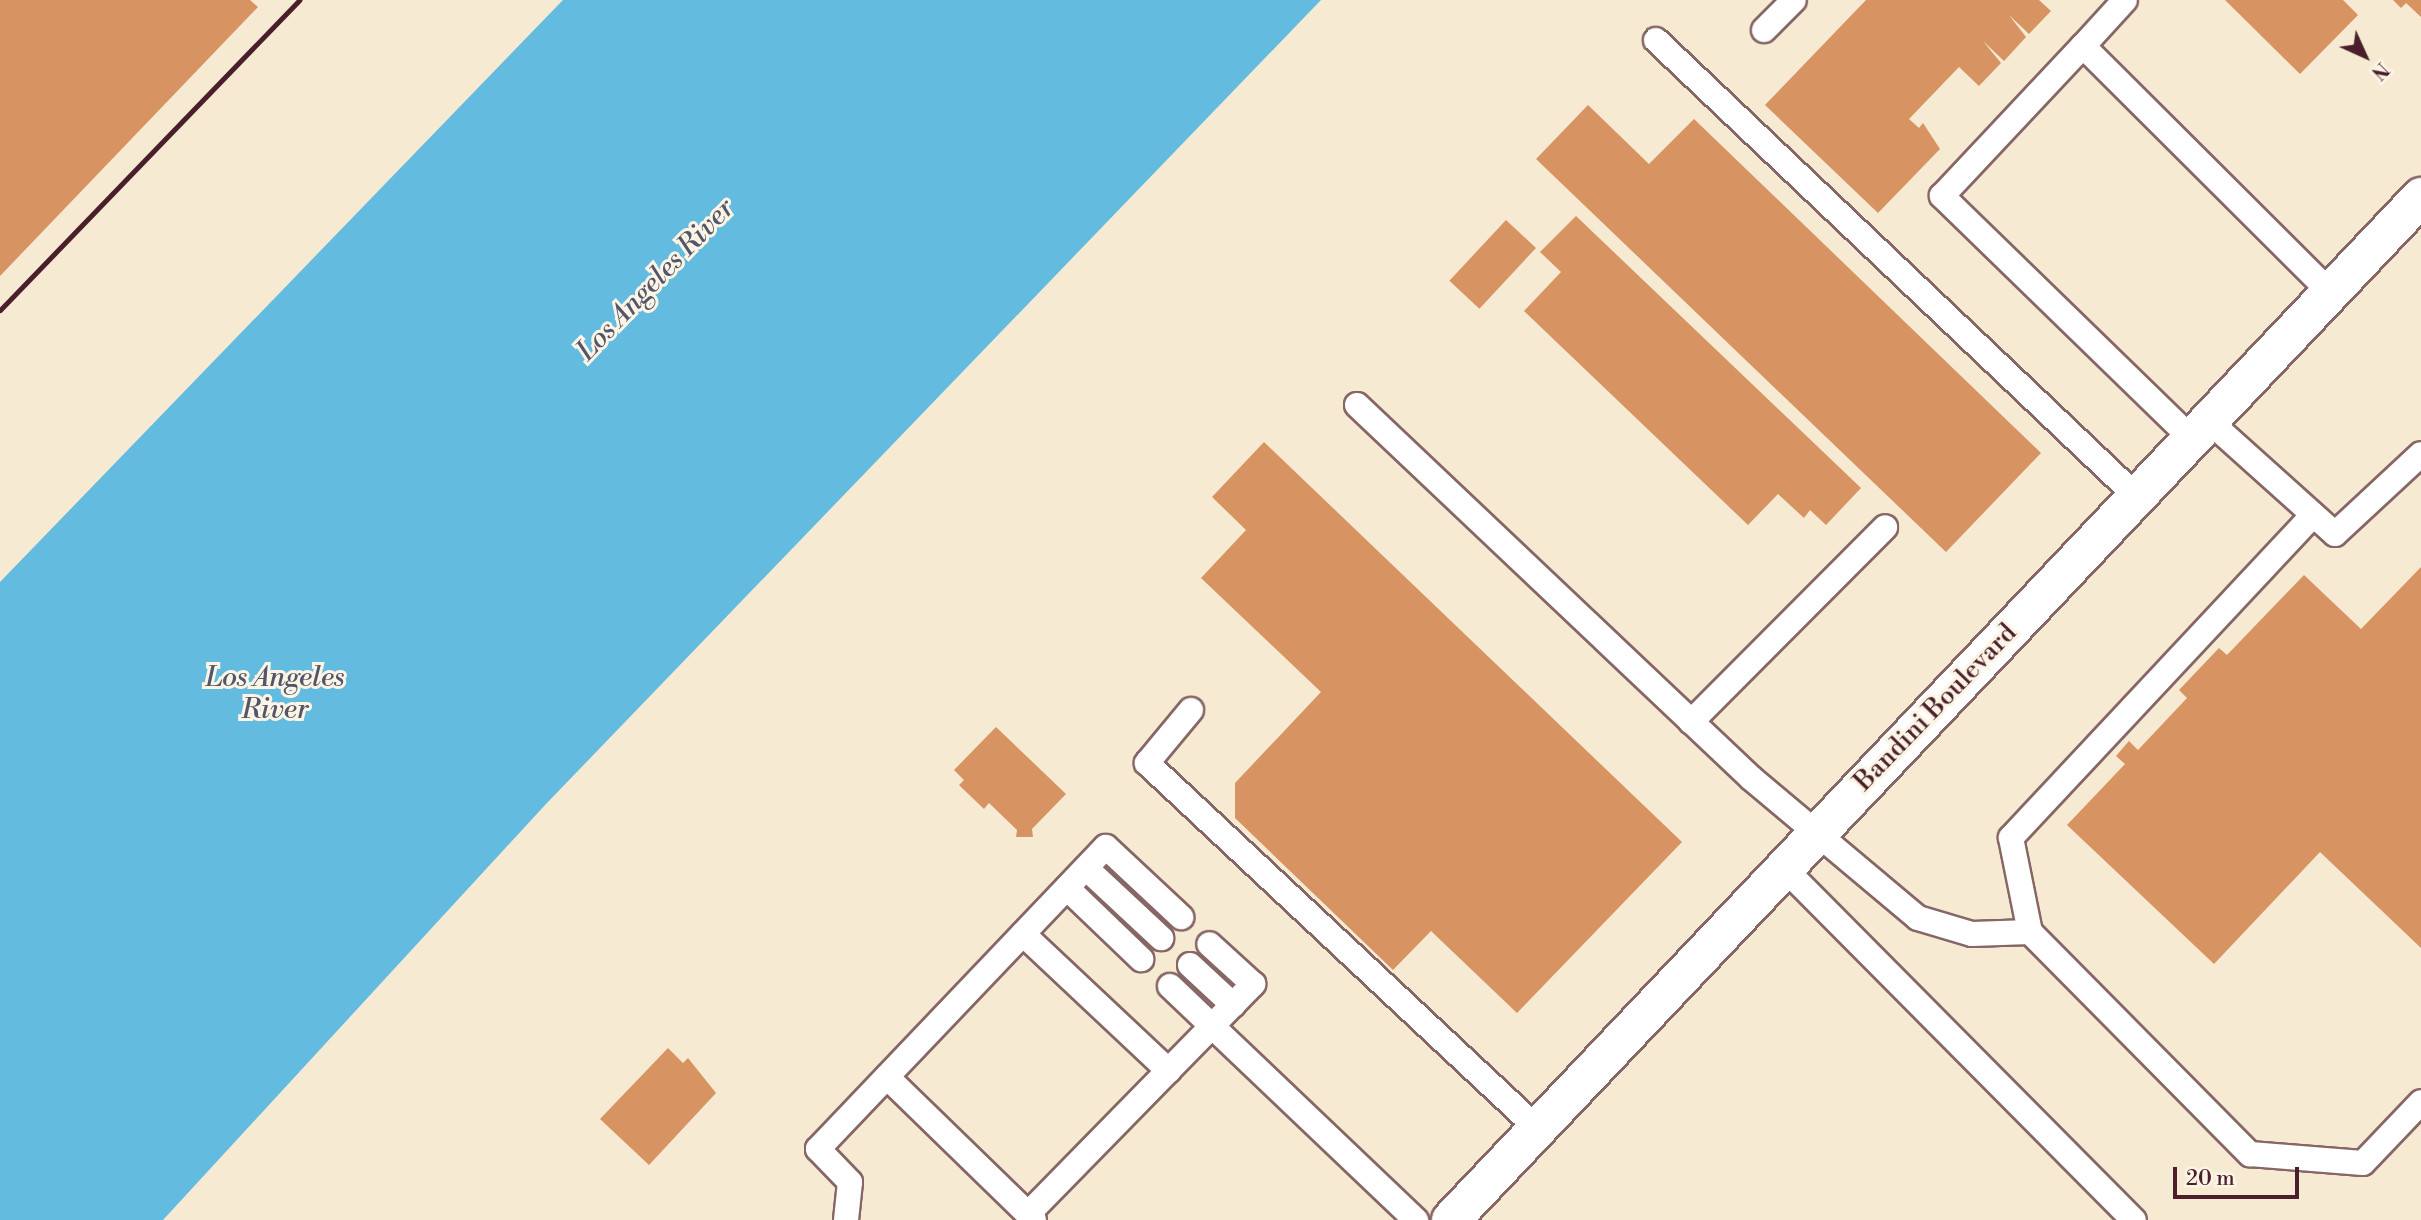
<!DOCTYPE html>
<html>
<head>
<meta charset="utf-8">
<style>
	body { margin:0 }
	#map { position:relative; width:2421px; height:1220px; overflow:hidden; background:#f7ead3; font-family:"Libre Bodoni",serif }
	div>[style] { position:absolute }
	.water>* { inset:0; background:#63bbe0 }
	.building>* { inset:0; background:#d79361; transform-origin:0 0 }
	.roads { filter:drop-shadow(2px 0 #876666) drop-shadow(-2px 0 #876666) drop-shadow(0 2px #876666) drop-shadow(0 -2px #876666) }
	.service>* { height:24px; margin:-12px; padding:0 12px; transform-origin:12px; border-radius:12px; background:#fff }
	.secondary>* { height:38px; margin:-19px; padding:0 19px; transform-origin:19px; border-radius:19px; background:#fff }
	.rail>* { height:5px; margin:-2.5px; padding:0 2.5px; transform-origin:2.5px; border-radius:2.5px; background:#4a1f2b }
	span { translate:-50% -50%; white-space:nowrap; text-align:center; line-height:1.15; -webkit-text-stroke:6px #fcf5e5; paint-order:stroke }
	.street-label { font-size:26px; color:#4a1f2b }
	.water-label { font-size:28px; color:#53566a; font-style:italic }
	.north { position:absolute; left:2330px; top:21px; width:70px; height:70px; -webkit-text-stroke:5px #fcf5e5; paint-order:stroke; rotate:135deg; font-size:19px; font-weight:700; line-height:28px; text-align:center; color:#4a1f2b }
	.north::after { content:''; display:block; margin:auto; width:24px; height:32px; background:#4a1f2b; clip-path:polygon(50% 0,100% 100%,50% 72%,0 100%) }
	.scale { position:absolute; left:2173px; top:1167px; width:126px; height:32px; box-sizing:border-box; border:4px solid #4a1f2b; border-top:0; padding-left:9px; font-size:21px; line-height:24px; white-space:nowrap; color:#4a1f2b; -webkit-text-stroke:5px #fcf5e5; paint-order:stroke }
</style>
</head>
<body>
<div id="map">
	<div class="water">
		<div style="clip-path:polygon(563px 0,1321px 0,546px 804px,163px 1220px,0 1220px,0 582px)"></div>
	</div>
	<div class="building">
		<div style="clip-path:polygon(0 0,250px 0,258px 7px,0 276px)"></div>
		<div style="clip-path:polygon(1866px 0,2039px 0,2051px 11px,2029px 34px,2009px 15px,2026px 37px,2004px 61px,1983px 41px,2001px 63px,1979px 86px,1959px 67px,1909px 119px,1919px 128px,1923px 123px,1940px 149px,1878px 213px,1765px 105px)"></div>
		<div style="clip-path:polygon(2225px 0,2343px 0,2358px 15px,2300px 74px)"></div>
		<div style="clip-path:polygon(2393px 0,2421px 0,2421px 17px,2406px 3px,2401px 8px)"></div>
		<div style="clip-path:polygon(1588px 105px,1649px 164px,1694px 119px,2041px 453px,1946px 552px,1536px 159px)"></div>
		<div style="clip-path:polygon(1576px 216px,1861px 488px,1826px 525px,1810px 510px,1804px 518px,1778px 494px,1748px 525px,1524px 311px,1561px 272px,1540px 252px)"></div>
		<div style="left:1506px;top:220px;width:41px;height:83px;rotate:43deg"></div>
		<div style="clip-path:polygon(1264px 442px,1682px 842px,1517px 1013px,1431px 931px,1393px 970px,1235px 818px,1235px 783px,1321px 692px,1201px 578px,1246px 530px,1212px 497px)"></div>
		<div style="clip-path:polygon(2421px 567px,2421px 948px,2320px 852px,2214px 964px,2067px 825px,2125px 764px,2116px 756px,2129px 741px,2138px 750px,2187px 698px,2179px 690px,2219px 648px,2227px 655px,2304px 575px,2361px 629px)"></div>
		<div style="clip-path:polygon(996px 727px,1066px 794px,1032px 829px,1033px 837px,1016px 837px,1017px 830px,989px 803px,984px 809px,959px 785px,964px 780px,954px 770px)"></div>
		<div style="clip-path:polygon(668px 1048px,683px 1063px,688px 1058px,716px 1093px,649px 1165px,600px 1119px)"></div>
	</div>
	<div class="roads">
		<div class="service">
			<div style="left:1764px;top:30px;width:42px;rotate:-45deg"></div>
			<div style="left:1656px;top:40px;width:663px;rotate:43.53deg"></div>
			<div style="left:2083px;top:46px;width:62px;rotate:-47.6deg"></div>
			<div style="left:1357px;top:405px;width:543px;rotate:43.43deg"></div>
			<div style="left:1751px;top:778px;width:218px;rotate:40deg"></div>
			<div style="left:1918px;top:918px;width:56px;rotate:16.5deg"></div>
			<div style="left:1972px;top:934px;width:58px;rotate:-2deg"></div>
			<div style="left:2209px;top:421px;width:169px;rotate:41.9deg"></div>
			<div style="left:2335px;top:534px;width:117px;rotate:-42.9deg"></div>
			<div style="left:2192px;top:439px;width:349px;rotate:-135.8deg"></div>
			<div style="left:1942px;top:196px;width:206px;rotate:-46.8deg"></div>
			<div style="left:2083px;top:46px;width:350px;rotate:44.9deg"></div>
			<div style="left:2313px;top:515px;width:442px;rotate:133.1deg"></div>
			<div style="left:2011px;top:838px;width:96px;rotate:78.6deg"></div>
			<div style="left:2030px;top:932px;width:313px;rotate:45.3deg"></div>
			<div style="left:2250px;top:1154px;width:113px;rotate:4.6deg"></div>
			<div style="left:2363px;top:1163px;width:84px;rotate:-46.4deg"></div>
			<div style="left:1191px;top:710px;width:69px;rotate:129.7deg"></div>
			<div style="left:1147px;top:763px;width:536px;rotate:43.11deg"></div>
			<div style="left:1691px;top:722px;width:275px;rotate:-45.1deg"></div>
			<div style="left:1086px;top:868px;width:103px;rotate:43deg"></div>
			<div style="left:1785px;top:869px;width:495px;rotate:45.2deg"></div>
			<div style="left:1067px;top:888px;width:103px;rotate:43.8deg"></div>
			<div style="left:1023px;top:934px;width:200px;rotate:43.2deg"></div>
			<div style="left:1190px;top:965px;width:59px;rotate:42.9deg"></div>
			<div style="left:1170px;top:986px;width:340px;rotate:43.6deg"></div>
			<div style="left:887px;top:1077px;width:205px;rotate:44.2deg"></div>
			<div style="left:1028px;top:1214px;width:322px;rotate:-45.6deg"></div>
			<div style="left:1253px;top:984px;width:59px;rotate:-137.7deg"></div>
			<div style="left:846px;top:1220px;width:38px;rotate:-84deg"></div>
			<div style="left:850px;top:1182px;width:46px;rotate:-134.1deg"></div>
			<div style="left:818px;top:1149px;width:417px;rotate:-46.4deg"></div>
			<div style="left:1106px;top:847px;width:103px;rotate:43deg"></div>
		</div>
		<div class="secondary">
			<div style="left:1451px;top:1220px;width:1410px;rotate:-46.52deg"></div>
		</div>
	</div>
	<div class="rail">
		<div style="left:0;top:310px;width:431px;rotate:-46deg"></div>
	</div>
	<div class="street-label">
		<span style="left:1936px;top:708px;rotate:-46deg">Bandini Boulevard</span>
	</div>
	<div class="water-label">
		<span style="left:656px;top:280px;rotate:-46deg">Los Angeles River</span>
		<span style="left:275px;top:694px">Los Angeles<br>River</span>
	</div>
	<div class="north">N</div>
	<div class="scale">20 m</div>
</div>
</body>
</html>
